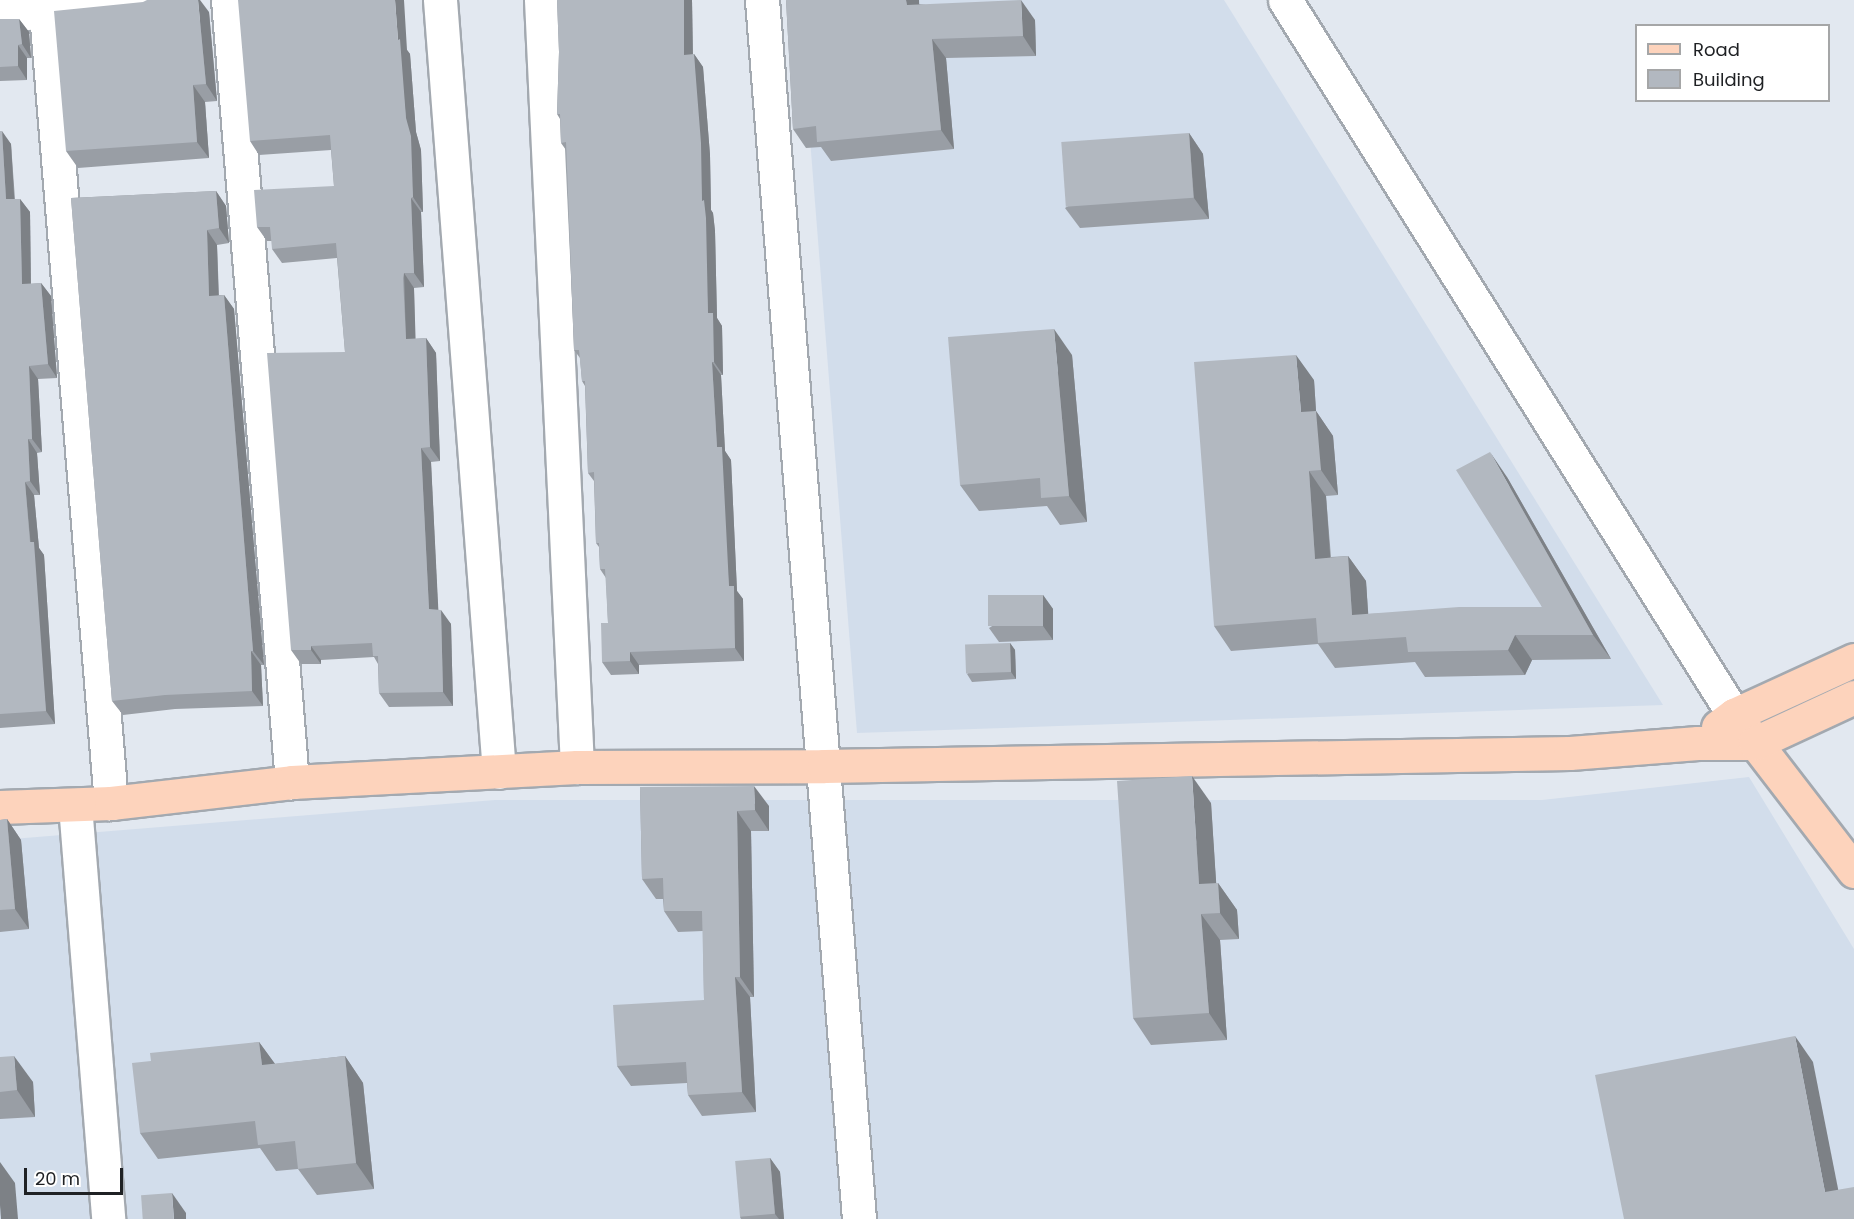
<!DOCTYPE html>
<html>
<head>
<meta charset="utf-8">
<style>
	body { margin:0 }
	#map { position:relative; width:1854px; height:1219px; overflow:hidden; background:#e2e8f0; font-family:Poppins,sans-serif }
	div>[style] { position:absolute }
	.built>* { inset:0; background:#d2ddeb }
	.roads { filter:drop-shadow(2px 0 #a3a9b0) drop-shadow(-2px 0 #a3a9b0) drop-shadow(0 2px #a3a9b0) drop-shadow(0 -2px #a3a9b0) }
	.minor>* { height:33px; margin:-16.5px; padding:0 16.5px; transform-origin:16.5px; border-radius:16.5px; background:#fff }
	.major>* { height:33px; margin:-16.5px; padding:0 16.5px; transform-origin:16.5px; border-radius:16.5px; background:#fdd3bc }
	.wall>* { inset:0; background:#999ea5 }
	.shaded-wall>* { inset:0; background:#7d8186 }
	.building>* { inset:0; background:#b2b8c0; transform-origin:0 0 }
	span { translate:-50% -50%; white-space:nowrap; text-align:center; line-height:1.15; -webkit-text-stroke:4.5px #fff; paint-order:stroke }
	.legend { position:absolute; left:1635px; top:24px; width:195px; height:78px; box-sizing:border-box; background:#fff; border:2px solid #a5a6a7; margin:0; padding:8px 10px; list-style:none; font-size:18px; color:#1f2124 }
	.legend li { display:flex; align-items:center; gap:12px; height:30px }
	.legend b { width:30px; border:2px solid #a5a6a7 }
	.scale { position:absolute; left:24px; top:1168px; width:99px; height:27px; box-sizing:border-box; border:3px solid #1f2124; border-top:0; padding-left:8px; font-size:18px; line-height:21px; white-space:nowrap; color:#1f2124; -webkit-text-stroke:4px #fff; paint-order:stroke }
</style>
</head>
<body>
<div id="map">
	<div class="built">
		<div style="clip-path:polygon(799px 0,1224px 0,1663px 705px,857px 733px)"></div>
		<div style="clip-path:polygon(1749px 777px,1854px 949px,1854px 1219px,0 1219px,0 840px,495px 800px,1542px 800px)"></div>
	</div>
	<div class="roads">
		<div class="minor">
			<div style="left:45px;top:0;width:806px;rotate:85.3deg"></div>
			<div style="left:228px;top:0;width:785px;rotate:85.32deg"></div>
			<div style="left:440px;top:0;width:774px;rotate:85.63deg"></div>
			<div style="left:541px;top:0;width:768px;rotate:87.31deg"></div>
			<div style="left:762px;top:0;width:1223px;rotate:85.45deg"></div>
			<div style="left:1285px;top:0;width:844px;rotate:57.87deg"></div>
			<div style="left:0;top:16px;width:154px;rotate:-6deg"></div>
			<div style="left:75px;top:805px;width:415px;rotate:85.4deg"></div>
		</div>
		<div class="major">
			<div style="left:1734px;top:715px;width:197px;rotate:52.4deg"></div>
			<div style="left:1718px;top:727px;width:20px;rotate:-37deg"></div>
			<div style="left:1734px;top:715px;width:132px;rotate:-24.6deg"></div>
			<div style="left:0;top:807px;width:111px;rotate:-2.1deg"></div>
			<div style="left:111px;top:803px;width:182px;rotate:-6.6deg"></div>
			<div style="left:292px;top:782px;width:285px;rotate:-3deg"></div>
			<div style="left:577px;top:767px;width:247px;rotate:-0.2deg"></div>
			<div style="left:824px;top:766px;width:746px;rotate:-1deg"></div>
			<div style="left:1570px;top:753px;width:128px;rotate:-4.5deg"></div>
			<div style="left:1698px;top:743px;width:57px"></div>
			<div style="left:1755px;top:743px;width:109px;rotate:-24.9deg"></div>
		</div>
	</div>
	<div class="wall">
		<div style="clip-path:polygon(557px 0,692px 0,693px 54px,694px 54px,703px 67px,710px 155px,711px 210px,713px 213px,715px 231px,717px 318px,722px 326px,723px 375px,721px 375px,725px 451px,731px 460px,737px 591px,743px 599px,744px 661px,639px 665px,639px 674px,611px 675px,602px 662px,608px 623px,606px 578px,600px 569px,599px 547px,596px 543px,594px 481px,588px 473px,585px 386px,582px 381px,580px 358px,574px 350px,566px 150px,561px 143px,560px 119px,557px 114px,559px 52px)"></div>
		<div style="clip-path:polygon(786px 0,919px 0,919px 4px,1035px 20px,1036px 56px,946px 58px,954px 149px,831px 161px,821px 147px,806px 148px,793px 129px)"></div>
		<div style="clip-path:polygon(209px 12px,217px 101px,205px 102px,209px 158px,78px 168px,66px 151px)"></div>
		<div style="clip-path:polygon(0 19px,19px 19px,29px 32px,31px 58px,27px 58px,27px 80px,0 81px)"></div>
		<div style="clip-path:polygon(407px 50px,410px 54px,416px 132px,421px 150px,423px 212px,421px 212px,424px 287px,414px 288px,415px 339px,426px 338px,436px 353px,440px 461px,431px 462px,438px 610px,451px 624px,453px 706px,389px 707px,379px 693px,378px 664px,374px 657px,321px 660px,321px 664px,301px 664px,291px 650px,345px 352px,337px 258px,282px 263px,272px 249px,272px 241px,267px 241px,257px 227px,334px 186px,331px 150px,259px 155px,250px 141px)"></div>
		<div style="clip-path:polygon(0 131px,11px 144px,15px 199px,20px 199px,30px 212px,31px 284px,41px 283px,51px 296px,57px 378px,38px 379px,42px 452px,37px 453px,40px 495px,34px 495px,39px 548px,44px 555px,55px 724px,0 728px)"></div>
		<div style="clip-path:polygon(1189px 133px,1203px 154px,1209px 219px,1080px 228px,1065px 208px)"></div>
		<div style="clip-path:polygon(216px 191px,226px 206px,229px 243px,217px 245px,219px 295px,224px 295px,234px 309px,264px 665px,261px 665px,263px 706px,175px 709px,123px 715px,112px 701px,71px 198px)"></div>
		<div style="clip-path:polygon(1072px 355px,1087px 522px,1060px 525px,1047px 506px,979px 511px,960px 485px)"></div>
		<div style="clip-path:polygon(1314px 380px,1316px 411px,1333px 436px,1338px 495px,1326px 496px,1331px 557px,1348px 556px,1366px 581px,1368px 614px,1542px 607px,1507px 477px,1611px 659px,1532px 660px,1525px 675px,1425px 677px,1415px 662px,1335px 668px,1318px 644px,1231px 651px,1214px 626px)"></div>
		<div style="clip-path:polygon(1043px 595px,1053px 609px,1053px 640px,999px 642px,989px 628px)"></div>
		<div style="clip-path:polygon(1010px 643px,1015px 650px,1016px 679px,972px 682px,967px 674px)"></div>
		<div style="clip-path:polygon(640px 787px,769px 806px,769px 831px,751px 831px,754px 997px,750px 997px,756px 1112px,702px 1116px,688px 1095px,687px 1083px,631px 1086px,617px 1066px,704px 1000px,703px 931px,678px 932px,664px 911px,663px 899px,656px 899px,642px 879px)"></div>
		<div style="clip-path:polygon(1211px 803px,1216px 883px,1218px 883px,1237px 910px,1239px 939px,1220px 940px,1227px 1040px,1151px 1045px,1133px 1018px)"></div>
		<div style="clip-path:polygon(7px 819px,21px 840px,29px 929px,0 932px,0 820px)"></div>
		<div style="clip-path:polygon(259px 1042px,275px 1064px,345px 1056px,363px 1083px,374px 1189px,317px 1195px,298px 1169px,276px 1171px,260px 1148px,158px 1159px,140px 1133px,151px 1061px)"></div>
		<div style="clip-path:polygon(0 1057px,33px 1082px,35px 1117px,0 1119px)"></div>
		<div style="clip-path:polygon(770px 1158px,780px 1172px,784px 1219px,741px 1219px,740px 1217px)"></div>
	</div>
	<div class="shaded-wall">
		<div style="clip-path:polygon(198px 0,200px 0,209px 12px,217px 101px,206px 84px)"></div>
		<div style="clip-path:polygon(395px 0,404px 0,407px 50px,410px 54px,416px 132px,421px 150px,423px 212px,413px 197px,406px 118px,398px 40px)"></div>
		<div style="clip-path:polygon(684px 0,692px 0,693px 67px,684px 55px)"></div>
		<div style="clip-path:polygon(906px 0,919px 0,920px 24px,907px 5px)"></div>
		<div style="clip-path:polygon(1021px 0,1035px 20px,1036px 56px,1023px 36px)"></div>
		<div style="clip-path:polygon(19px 19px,29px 32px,31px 58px,22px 44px)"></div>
		<div style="clip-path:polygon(932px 39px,946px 58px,954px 149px,941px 130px)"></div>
		<div style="clip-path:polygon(18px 45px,27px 58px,27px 80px,18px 66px)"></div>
		<div style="clip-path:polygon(694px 54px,703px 67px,710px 155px,711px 210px,713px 213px,715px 231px,717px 318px,722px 326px,723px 375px,714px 362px,708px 313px)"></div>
		<div style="clip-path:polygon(193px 85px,205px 102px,209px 158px,197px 142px)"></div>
		<div style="clip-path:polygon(2px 131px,11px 144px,15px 212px,6px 199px)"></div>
		<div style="clip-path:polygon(1189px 133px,1203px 154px,1209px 219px,1194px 198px)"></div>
		<div style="clip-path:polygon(216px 191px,226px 206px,229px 243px,219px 228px)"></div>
		<div style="clip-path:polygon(411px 198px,421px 212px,424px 287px,414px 273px)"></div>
		<div style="clip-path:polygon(20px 199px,30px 212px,31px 297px,22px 284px)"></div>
		<div style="clip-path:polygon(207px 230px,217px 245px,219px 311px,209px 296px)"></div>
		<div style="clip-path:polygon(404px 273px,414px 288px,416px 353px,406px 339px)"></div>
		<div style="clip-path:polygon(41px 283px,51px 296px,57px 378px,48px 364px)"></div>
		<div style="clip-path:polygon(224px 295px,234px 309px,264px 665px,253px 651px)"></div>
		<div style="clip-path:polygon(1054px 329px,1072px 355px,1087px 522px,1069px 496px)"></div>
		<div style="clip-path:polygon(426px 338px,436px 353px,440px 461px,430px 447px)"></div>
		<div style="clip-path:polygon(1296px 355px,1314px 380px,1316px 411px,1333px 436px,1338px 495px,1321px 470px,1301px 412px)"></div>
		<div style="clip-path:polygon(712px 362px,721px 375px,725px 451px,731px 460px,737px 591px,743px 599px,744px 661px,735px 648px,729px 586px,717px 447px)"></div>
		<div style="clip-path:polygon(29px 366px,38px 379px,42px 452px,32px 439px)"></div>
		<div style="clip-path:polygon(28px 439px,37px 453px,40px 495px,30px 481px)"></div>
		<div style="clip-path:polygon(421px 448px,431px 462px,439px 623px,429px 609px)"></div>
		<div style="clip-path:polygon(1490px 452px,1507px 477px,1611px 659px,1593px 635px)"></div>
		<div style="clip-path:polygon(1309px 471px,1326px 496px,1332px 583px,1315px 559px)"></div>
		<div style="clip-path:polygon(25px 482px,34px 495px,39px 548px,44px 555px,55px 724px,46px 711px)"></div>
		<div style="clip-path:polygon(1348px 556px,1366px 581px,1370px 640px,1352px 615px)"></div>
		<div style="clip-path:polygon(1043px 595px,1053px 609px,1053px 640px,1043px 626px)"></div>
		<div style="clip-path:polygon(441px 610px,451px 624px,453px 706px,443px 692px)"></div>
		<div style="clip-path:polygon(1515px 635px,1532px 660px,1525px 675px,1508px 650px)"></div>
		<div style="clip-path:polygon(1010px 643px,1015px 650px,1016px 679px,1011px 672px)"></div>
		<div style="clip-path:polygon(311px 646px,321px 660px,321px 664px,311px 650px)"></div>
		<div style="clip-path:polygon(251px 651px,261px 665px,263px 706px,252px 691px)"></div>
		<div style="clip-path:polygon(630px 652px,639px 665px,639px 674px,630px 661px)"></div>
		<div style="clip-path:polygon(1192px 776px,1211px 803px,1218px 911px,1199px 884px)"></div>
		<div style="clip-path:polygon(754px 786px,769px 806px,769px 831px,755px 810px)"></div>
		<div style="clip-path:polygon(737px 811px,751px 831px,754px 997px,740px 977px)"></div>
		<div style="clip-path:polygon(7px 819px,21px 840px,29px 929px,15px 909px)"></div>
		<div style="clip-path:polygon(1218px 883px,1237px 910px,1239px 939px,1220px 913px)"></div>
		<div style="clip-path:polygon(1201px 914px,1220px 940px,1227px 1040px,1209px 1013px)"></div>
		<div style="clip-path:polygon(735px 977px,750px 997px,756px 1112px,742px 1092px)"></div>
		<div style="clip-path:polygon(1795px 1036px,1813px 1062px,1844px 1219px,1825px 1192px)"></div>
		<div style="clip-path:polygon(259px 1042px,278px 1068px,262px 1065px)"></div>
		<div style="clip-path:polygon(14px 1056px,33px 1082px,35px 1117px,17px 1090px)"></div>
		<div style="clip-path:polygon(345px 1056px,363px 1083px,374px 1189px,356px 1163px)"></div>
		<div style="clip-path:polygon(770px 1158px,780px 1172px,784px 1219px,779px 1219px,775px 1214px)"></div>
		<div style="clip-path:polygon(0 1162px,15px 1183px,18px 1219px,1px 1219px,0 1205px)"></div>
		<div style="clip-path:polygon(172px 1193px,186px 1213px,186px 1219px,174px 1219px)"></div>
	</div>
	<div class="building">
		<div style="clip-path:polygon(147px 0,198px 0,206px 84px,193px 85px,197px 142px,66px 151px,54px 11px,143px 2px)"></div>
		<div style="clip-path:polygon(238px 0,395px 0,398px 40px,400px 39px,406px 118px,411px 136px,413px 197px,411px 198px,414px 273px,404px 273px,403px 278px,406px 339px,426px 338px,430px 447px,421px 448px,429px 609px,441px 610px,443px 692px,379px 693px,378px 656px,373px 656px,372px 643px,311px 646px,311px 650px,291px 650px,267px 353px,345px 352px,336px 243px,272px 249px,270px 227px,257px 227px,254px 190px,334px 186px,330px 135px,250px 141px)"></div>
		<div style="clip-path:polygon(557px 0,684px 0,684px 55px,694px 54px,701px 143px,702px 201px,704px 200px,706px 218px,708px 313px,713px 313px,714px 362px,712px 362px,717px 447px,722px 447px,729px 586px,734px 586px,735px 648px,630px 652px,630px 661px,602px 662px,601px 623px,608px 623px,605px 569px,600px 569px,599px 543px,596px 543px,594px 472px,588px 473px,585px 381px,582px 381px,579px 350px,574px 350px,566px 142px,561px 143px,560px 114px,557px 114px,559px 52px)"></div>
		<div style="clip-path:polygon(786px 0,906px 0,907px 5px,1021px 0,1023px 36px,932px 39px,941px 130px,817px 142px,816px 126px,793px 129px)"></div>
		<div style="clip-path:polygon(0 19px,19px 19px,22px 44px,18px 45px,18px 66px,0 67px)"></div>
		<div style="clip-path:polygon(0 131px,2px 131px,6px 199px,20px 199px,22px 284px,41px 283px,48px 364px,29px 366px,32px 439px,28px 439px,30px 481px,25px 482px,30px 542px,34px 542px,46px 711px,0 714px)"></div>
		<div style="left:1189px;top:133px;width:65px;height:128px;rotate:86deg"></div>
		<div style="clip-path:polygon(216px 191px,219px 228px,207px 230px,209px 296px,224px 295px,253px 651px,251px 651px,252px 691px,165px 695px,112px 701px,71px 198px)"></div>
		<div style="clip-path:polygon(1054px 329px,1069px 496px,1041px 498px,1040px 478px,960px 485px,948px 337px)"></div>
		<div style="clip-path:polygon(1296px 355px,1301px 412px,1316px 411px,1321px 470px,1309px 471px,1315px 559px,1348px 556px,1352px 615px,1459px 607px,1542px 607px,1456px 470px,1490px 452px,1593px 635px,1515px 635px,1508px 650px,1408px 652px,1406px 637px,1318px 643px,1316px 618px,1214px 626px,1194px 362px)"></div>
		<div style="left:1043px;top:595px;width:31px;height:55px;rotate:90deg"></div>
		<div style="left:1010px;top:643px;width:29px;height:45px;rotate:88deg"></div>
		<div style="clip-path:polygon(1192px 776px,1199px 884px,1218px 883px,1220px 913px,1201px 914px,1209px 1013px,1133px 1018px,1117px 781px)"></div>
		<div style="clip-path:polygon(754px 786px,755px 810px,737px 811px,740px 977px,735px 977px,742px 1092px,688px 1095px,686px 1062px,617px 1066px,613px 1005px,704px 1000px,702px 911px,664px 911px,663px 878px,642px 879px,640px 787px)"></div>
		<div style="clip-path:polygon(7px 819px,15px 909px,0 910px,0 820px)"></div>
		<div style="clip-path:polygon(1795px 1036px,1825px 1192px,1854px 1187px,1854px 1219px,1624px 1219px,1595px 1075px)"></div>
		<div style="clip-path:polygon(259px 1042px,262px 1065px,345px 1056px,356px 1163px,298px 1169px,295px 1141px,258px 1145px,255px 1121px,140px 1133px,132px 1063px,151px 1061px,150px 1053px)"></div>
		<div style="clip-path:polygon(14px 1056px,17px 1090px,0 1092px,0 1057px)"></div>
		<div style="left:770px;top:1158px;width:56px;height:35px;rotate:85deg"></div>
		<div style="left:172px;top:1193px;width:26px;height:31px;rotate:86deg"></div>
	</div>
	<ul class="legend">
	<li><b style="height:8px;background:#fdd3bc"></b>Road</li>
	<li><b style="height:16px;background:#b2b8c0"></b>Building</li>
	</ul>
	<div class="scale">20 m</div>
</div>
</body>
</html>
